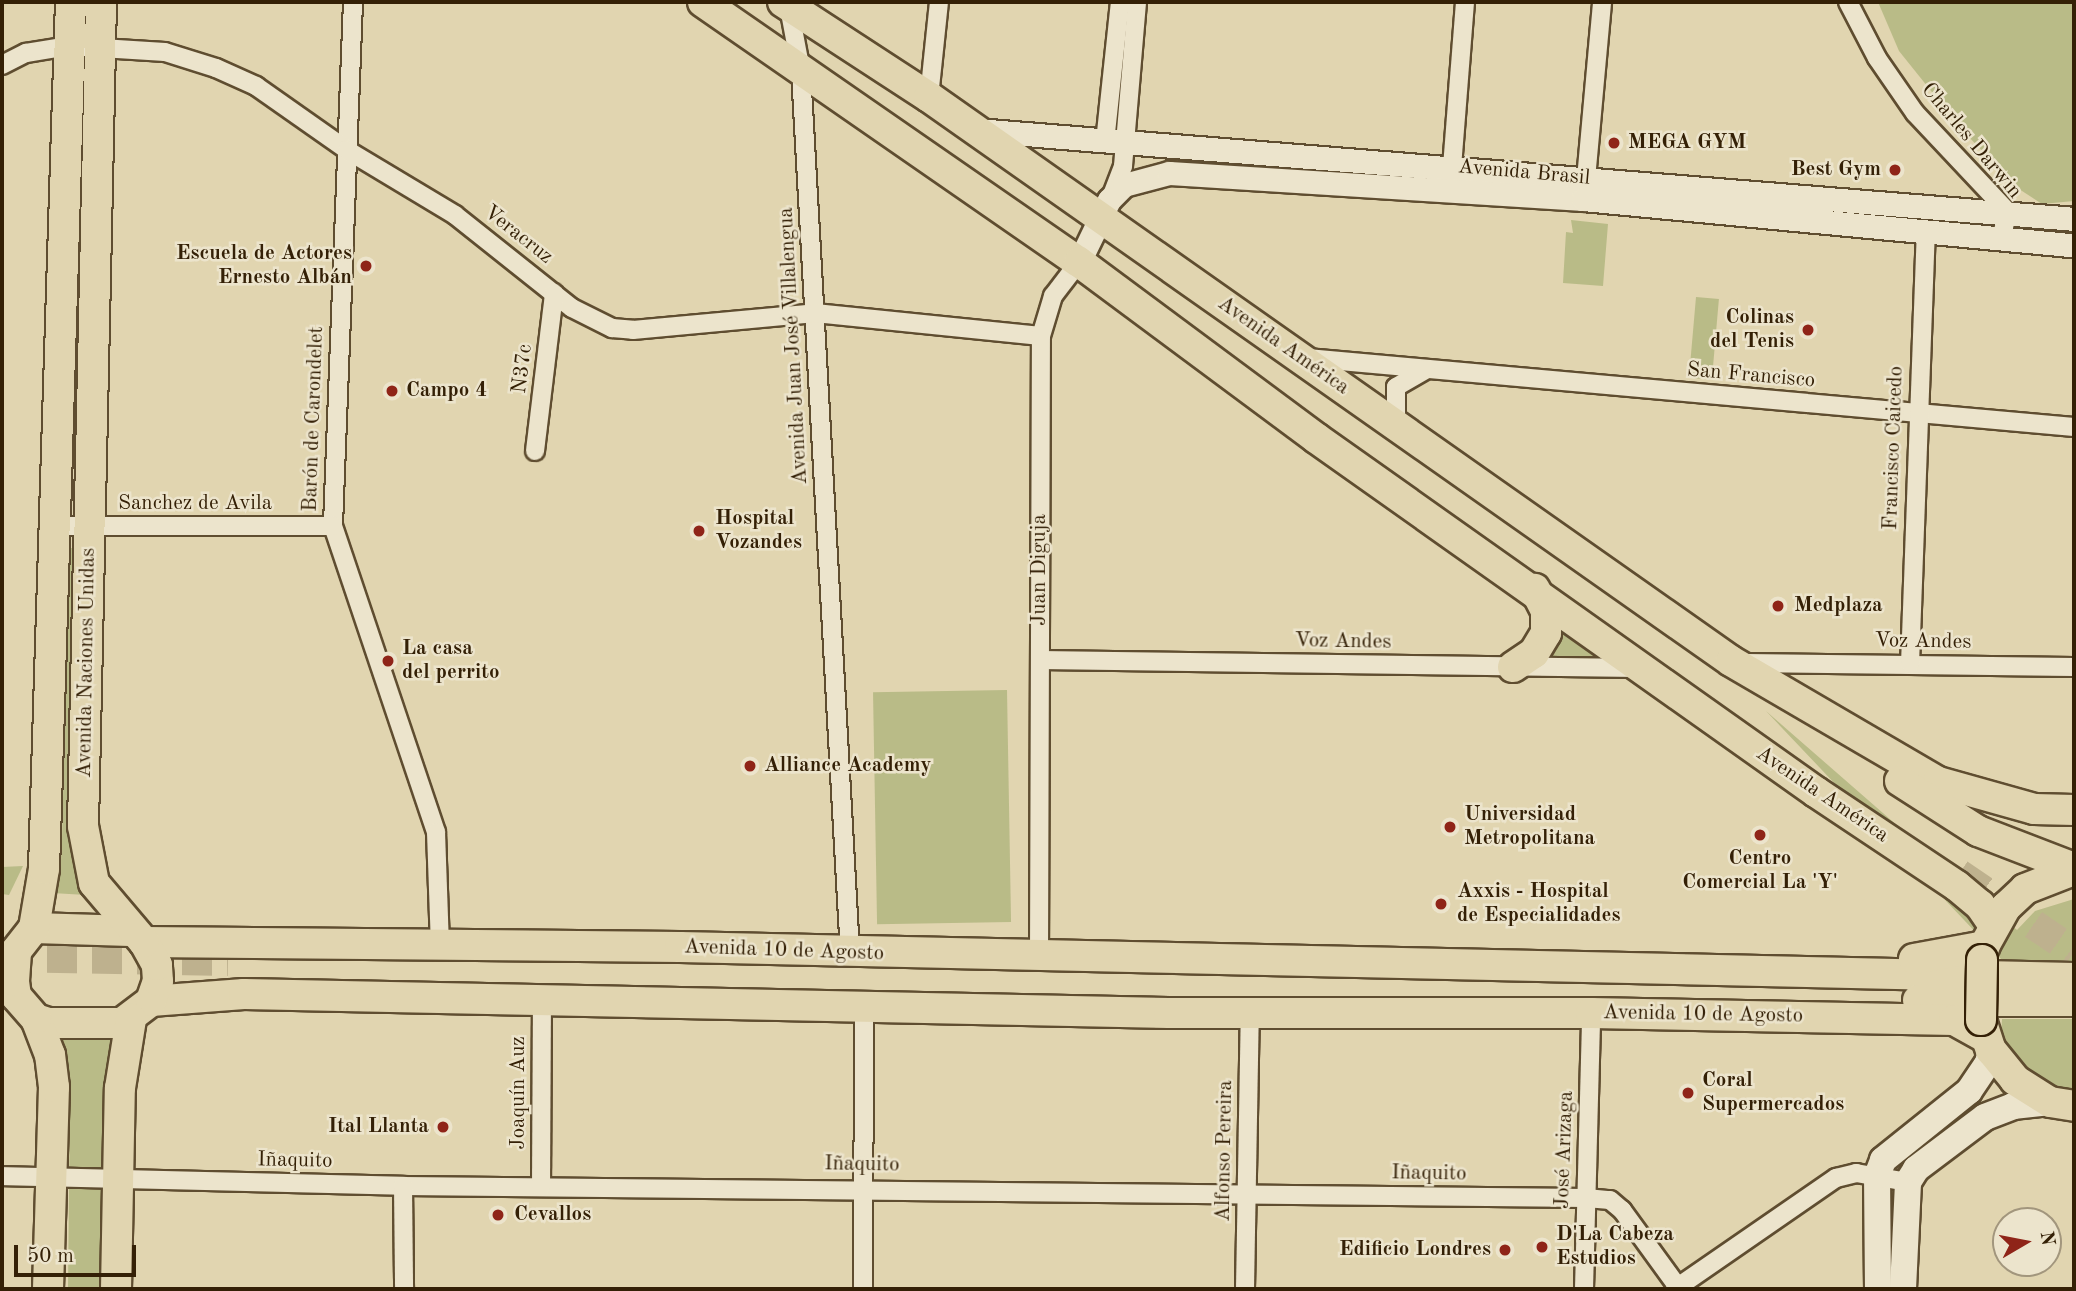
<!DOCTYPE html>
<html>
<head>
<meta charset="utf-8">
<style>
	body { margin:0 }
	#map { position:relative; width:2076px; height:1291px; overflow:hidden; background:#e1d5b0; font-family:"Old Standard TT",serif }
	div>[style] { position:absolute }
	.green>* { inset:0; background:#b9bb87; transform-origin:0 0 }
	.primary-tunnel>* { height:30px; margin-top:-15px; transform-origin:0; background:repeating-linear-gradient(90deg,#beb18e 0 30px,transparent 0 45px) }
	.roads { filter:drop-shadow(2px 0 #5f4d30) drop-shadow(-2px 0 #5f4d30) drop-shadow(0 2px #5f4d30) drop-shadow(0 -2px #5f4d30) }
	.minor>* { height:18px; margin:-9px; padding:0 9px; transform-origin:9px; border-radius:9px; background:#ece4cc }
	.tertiary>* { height:23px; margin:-11.5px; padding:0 11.5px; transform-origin:11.5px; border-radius:11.5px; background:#ece4cc }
	.secondary>* { height:26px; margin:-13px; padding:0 13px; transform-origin:13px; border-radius:13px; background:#ece4cc }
	.primary>* { height:30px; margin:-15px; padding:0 15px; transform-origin:15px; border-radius:15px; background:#e1d5b0 }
	.bridges { filter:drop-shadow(2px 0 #342006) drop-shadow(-2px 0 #342006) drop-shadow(0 2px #342006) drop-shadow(0 -2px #342006) }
	.primary-bridge>* { height:30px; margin:-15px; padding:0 15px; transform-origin:15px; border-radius:15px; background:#e1d5b0 }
	.dots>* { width:19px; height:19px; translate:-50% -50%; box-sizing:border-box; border:4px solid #ece4cc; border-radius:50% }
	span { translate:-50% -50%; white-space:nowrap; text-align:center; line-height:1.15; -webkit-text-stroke:5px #ece4cc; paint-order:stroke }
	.street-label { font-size:21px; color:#342006 }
	.poi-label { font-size:21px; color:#342006; font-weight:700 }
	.left { translate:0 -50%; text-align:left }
	.right { translate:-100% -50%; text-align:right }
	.frame { position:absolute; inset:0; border:4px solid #342006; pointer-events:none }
	.north { position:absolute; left:1992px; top:1207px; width:70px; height:70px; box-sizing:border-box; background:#ece4cc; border:2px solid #a2967d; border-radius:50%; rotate:80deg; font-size:19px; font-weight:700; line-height:28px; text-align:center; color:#342006 }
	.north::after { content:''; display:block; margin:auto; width:24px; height:32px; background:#8f2418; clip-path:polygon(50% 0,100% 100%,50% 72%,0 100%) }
	.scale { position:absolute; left:14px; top:1245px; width:122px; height:32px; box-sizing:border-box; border:4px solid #342006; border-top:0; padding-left:9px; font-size:21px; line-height:24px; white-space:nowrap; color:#342006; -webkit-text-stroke:5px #ece4cc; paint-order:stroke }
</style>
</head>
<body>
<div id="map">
	<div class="green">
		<div style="clip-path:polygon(1878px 2px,2074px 2px,2074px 201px,2042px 204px,2019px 189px,1964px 132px,1899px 51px)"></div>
		<div style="left:79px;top:86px;width:12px;height:412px;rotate:5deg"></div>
		<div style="clip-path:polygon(1571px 220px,1608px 224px,1603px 286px,1563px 283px,1566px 232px,1573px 233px)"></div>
		<div style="left:1696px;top:297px;width:23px;height:81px;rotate:5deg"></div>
		<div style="clip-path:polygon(69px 548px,81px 548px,86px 895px,52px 893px,62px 840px)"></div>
		<div style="clip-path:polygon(1554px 625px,1610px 656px,1539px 656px)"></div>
		<div style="left:1007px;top:690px;width:232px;height:134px;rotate:89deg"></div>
		<div style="clip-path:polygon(1766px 711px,2017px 930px,2035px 911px,2074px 899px,2074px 971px,2003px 971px,2001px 959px)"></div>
		<div style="clip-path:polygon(23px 866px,9px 895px,2px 894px,2px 867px)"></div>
		<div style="clip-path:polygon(2002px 1019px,2074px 1019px,2074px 1096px,2045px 1088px,2016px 1065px,2001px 1037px)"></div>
		<div style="clip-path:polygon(112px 1038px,104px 1091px,99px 1289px,68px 1289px,70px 1095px,60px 1040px)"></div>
	</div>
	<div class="primary-tunnel">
		<div style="left:1959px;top:874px;width:139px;rotate:34.1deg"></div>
		<div style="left:2px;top:957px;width:226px;rotate:1deg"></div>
	</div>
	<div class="roads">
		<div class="minor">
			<div style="left:353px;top:2px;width:524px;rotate:92.19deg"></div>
			<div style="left:333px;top:526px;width:323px;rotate:71.4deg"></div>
			<div style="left:436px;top:832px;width:115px;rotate:88deg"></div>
			<div style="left:788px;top:2px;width:70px;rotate:79.3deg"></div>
			<div style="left:801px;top:71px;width:884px;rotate:86.82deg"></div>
			<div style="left:1848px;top:2px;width:63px;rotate:62.6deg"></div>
			<div style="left:1877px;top:58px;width:67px;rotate:55.4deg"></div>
			<div style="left:1915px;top:113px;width:136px;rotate:46.8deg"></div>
			<div style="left:2008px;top:212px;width:28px;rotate:105deg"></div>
			<div style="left:2px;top:65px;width:27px;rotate:-27deg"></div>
			<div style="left:26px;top:53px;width:44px;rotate:-9.2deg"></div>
			<div style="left:69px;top:46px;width:96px;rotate:3.6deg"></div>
			<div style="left:165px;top:52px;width:53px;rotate:17.4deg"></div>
			<div style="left:216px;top:68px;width:44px;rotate:24.2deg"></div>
			<div style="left:256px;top:86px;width:111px;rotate:35.1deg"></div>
			<div style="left:347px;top:150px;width:126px;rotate:31deg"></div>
			<div style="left:455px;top:215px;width:149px;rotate:38.5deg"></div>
			<div style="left:572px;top:308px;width:45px;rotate:26.6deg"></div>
			<div style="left:612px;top:328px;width:21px;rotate:5deg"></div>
			<div style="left:633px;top:330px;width:183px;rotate:-5.3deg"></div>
			<div style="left:815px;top:313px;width:227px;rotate:5.8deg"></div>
			<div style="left:929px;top:97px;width:96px;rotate:-84deg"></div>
			<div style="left:1105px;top:142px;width:141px;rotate:-83.9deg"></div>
			<div style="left:1451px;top:180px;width:179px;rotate:-85.5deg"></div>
			<div style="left:1585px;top:190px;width:189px;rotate:-84.8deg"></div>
			<div style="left:1112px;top:195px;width:31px;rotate:-69deg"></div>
			<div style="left:1123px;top:166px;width:165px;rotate:-85.1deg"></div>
			<div style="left:1307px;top:358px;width:770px;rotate:5.14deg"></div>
			<div style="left:1396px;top:427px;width:40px;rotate:-90deg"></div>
			<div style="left:1396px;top:387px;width:34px;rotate:-30deg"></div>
			<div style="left:535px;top:451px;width:159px;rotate:-83.1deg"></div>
			<div style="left:57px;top:526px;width:276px"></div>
			<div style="left:1040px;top:660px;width:598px;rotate:0.77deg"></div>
			<div style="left:1746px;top:663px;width:328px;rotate:0.7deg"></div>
			<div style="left:1910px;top:664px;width:430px;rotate:-87.9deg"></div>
			<div style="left:1039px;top:957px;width:621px;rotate:-89.82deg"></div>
			<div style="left:1041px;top:336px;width:42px;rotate:-73.3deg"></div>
			<div style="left:1053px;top:296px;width:43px;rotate:-52.6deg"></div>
			<div style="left:2px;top:1176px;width:401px;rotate:1.4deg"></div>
			<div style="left:403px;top:1186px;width:1183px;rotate:0.58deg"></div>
			<div style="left:1586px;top:1198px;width:24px;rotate:5deg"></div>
			<div style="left:1610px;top:1200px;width:16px;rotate:40deg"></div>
			<div style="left:1622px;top:1210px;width:95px;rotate:54deg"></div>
			<div style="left:403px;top:1186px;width:103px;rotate:89.4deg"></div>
			<div style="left:541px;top:1187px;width:187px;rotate:-89.7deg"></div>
			<div style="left:863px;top:1289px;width:282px;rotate:-89.8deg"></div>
			<div style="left:1245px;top:1289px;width:275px;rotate:-89deg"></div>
			<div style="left:1584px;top:1289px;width:276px;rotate:-88.5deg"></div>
			<div style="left:1675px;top:1289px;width:196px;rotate:-34.6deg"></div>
			<div style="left:1836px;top:1178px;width:21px;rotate:-14deg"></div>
			<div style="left:1856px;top:1173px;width:53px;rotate:9.8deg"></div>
		</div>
		<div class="tertiary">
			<div style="left:976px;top:130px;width:1102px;rotate:4.63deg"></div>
			<div style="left:1079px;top:262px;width:69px;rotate:-64.2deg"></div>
			<div style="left:1109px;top:200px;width:21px;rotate:-45deg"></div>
			<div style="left:1124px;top:185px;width:47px;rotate:-14.9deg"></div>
			<div style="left:1169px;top:173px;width:415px;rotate:3.6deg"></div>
			<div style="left:1583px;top:199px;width:493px;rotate:5.4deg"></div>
		</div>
		<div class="secondary">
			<div style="left:1878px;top:1289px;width:113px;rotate:-90.5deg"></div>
			<div style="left:1877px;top:1176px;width:17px;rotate:-69deg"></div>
			<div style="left:1883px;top:1160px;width:110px;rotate:-38.7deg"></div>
			<div style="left:1969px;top:1091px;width:34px;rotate:-56deg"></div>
			<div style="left:1988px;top:1063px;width:13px;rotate:-77deg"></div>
			<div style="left:1903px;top:1289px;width:107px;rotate:-87.3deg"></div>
			<div style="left:1908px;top:1182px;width:15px;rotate:-58deg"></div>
			<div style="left:1916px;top:1169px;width:86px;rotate:-37deg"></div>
			<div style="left:1985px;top:1117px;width:30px;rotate:-21deg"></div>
			<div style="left:2013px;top:1106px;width:37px;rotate:-6deg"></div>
		</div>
		<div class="primary">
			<div style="left:703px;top:2px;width:457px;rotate:34.7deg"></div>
			<div style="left:1079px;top:262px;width:295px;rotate:36.6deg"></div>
			<div style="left:1316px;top:438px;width:613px;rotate:35.3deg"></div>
			<div style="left:1816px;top:792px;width:169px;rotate:33.7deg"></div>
			<div style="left:1957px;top:886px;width:30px;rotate:40deg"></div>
			<div style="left:1980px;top:905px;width:25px;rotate:56deg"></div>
			<div style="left:783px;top:2px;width:174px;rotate:33.1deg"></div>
			<div style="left:929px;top:97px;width:980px;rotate:35.12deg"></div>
			<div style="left:1731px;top:661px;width:240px;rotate:30.3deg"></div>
			<div style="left:1938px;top:782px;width:100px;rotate:15.7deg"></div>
			<div style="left:2034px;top:809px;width:40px;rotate:1.4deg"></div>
			<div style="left:1513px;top:667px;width:25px;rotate:-34deg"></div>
			<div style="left:1534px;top:653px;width:23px;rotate:-59deg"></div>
			<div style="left:1546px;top:633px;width:22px;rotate:-90deg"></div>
			<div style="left:1546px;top:611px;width:25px;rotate:-117deg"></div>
			<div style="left:1900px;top:781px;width:93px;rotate:32.7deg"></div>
			<div style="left:1978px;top:831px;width:103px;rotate:21.1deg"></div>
			<div style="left:34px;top:928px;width:96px;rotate:1.8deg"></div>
			<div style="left:1987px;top:941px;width:39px;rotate:-61deg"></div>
			<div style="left:2006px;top:907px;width:26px;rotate:-43deg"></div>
			<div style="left:2025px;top:889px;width:53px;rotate:-21.2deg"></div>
			<div style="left:144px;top:942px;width:536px;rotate:0.53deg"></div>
			<div style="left:680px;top:947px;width:1394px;rotate:1.27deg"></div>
			<div style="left:1914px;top:959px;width:72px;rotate:-10.4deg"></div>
			<div style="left:1918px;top:1000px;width:156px;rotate:0.4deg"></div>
			<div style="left:151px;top:1001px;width:93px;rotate:-4.3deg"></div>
			<div style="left:244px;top:994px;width:925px;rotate:1.18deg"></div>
			<div style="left:1169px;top:1013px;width:422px"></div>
			<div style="left:1591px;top:1013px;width:363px;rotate:1.1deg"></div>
			<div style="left:1954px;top:1020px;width:35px;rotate:29deg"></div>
			<div style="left:36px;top:1019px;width:13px;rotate:18deg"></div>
			<div style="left:48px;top:1023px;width:74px"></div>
			<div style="left:122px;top:1023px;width:36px;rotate:-37deg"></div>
			<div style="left:151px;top:1001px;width:21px;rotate:-71deg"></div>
			<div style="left:158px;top:981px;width:16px;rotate:-94deg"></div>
			<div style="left:157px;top:965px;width:26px;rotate:-119deg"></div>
			<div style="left:144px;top:942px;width:77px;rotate:-130.3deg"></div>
			<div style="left:94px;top:883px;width:58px;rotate:-100.9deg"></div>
			<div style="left:83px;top:826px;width:824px;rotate:-88.75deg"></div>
			<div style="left:1981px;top:1020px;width:32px;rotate:72deg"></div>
			<div style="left:1991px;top:1050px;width:38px;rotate:51deg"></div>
			<div style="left:2015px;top:1080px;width:41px;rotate:32.2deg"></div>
			<div style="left:2050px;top:1102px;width:24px;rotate:9deg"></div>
			<div style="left:48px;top:1289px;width:202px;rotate:-88.3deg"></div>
			<div style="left:54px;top:1087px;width:32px;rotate:-97deg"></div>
			<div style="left:50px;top:1055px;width:39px;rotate:-111deg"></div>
			<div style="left:36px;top:1019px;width:30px;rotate:-131deg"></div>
			<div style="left:16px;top:996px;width:15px;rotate:-98deg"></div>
			<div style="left:14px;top:981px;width:30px;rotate:-86deg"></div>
			<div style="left:16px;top:951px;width:29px;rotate:-52deg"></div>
			<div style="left:34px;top:928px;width:60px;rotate:-80.4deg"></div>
			<div style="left:44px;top:869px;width:867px;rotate:-88.22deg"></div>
			<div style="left:116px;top:1289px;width:201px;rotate:-88.9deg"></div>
			<div style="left:120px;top:1088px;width:70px;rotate:-80.9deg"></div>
		</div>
	</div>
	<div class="bridges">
		<div class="primary-bridge">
			<div style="left:1981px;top:1020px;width:60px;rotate:-89deg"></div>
		</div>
	</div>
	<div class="dots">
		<div style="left:1614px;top:143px;background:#8f2418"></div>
		<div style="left:1895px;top:170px;background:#8f2418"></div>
		<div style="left:366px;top:266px;background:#8f2418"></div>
		<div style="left:1808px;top:330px;background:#8f2418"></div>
		<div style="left:392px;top:391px;background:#8f2418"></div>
		<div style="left:699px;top:531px;background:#8f2418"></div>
		<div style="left:1778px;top:606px;background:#8f2418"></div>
		<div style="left:388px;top:661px;background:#8f2418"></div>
		<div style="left:750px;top:766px;background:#8f2418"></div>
		<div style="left:1450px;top:827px;background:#8f2418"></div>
		<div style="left:1760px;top:835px;background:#8f2418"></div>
		<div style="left:1441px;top:904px;background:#8f2418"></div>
		<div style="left:1688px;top:1093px;background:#8f2418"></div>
		<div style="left:443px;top:1127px;background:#8f2418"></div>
		<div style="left:498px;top:1215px;background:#8f2418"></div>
		<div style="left:1542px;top:1247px;background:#8f2418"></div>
		<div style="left:1505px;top:1250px;background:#8f2418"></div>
	</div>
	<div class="street-label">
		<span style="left:1971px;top:141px;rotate:50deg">Charles Darwin</span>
		<span style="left:1524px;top:173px;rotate:5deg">Avenida Brasil</span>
		<span style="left:518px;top:235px;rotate:38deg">Veracruz</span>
		<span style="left:794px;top:346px;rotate:-93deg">Avenida Juan José Villalengua</span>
		<span style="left:1283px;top:346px;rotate:35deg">Avenida América</span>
		<span style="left:523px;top:369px;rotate:-83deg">N37c</span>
		<span style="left:1751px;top:376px;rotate:5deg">San Francisco</span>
		<span style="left:314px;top:419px;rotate:-88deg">Barón de Carondelet</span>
		<span style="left:1894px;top:448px;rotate:-88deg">Francisco Caicedo</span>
		<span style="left:195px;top:504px">Sanchez de Avila</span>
		<span style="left:1040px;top:570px;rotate:-90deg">Juan Diguja</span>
		<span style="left:1343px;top:642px;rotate:1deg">Voz Andes</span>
		<span style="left:1923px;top:642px;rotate:1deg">Voz Andes</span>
		<span style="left:87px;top:663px;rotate:-89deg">Avenida Naciones Unidas</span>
		<span style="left:1822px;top:795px;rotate:34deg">Avenida América</span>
		<span style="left:784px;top:951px;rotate:2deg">Avenida 10 de Agosto</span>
		<span style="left:1703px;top:1015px;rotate:1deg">Avenida 10 de Agosto</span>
		<span style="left:519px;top:1093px;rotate:-90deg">Joaquín Auz</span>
		<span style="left:1565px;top:1150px;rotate:-88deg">José Arizaga</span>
		<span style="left:1225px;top:1151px;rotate:-89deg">Alfonso Pereira</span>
		<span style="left:295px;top:1161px;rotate:1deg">Iñaquito</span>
		<span style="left:862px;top:1165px;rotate:1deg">Iñaquito</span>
		<span style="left:1429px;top:1174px;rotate:1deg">Iñaquito</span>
	</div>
	<div class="poi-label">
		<span class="left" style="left:1628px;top:143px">MEGA GYM</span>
		<span class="right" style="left:1881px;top:170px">Best Gym</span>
		<span class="right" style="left:352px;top:266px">Escuela de Actores<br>Ernesto Albán</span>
		<span class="right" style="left:1794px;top:330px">Colinas<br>del Tenis</span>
		<span class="left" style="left:406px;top:391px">Campo 4</span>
		<span class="left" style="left:715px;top:531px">Hospital<br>Vozandes</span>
		<span class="left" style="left:1794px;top:606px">Medplaza</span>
		<span class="left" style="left:402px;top:661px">La casa<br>del perrito</span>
		<span class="left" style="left:764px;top:766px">Alliance Academy</span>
		<span class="left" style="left:1464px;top:827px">Universidad<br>Metropolitana</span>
		<span style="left:1760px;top:871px">Centro<br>Comercial La 'Y'</span>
		<span class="left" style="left:1457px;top:904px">Axxis - Hospital<br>de Especialidades</span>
		<span class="left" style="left:1702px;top:1093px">Coral<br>Supermercados</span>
		<span class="right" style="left:429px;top:1127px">Ital Llanta</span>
		<span class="left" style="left:514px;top:1215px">Cevallos</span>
		<span class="left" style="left:1556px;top:1247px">D'La Cabeza<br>Estudios</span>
		<span class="right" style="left:1491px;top:1250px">Edificio Londres</span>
	</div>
	<div class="frame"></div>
	<div class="north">N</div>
	<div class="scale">50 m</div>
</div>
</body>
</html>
